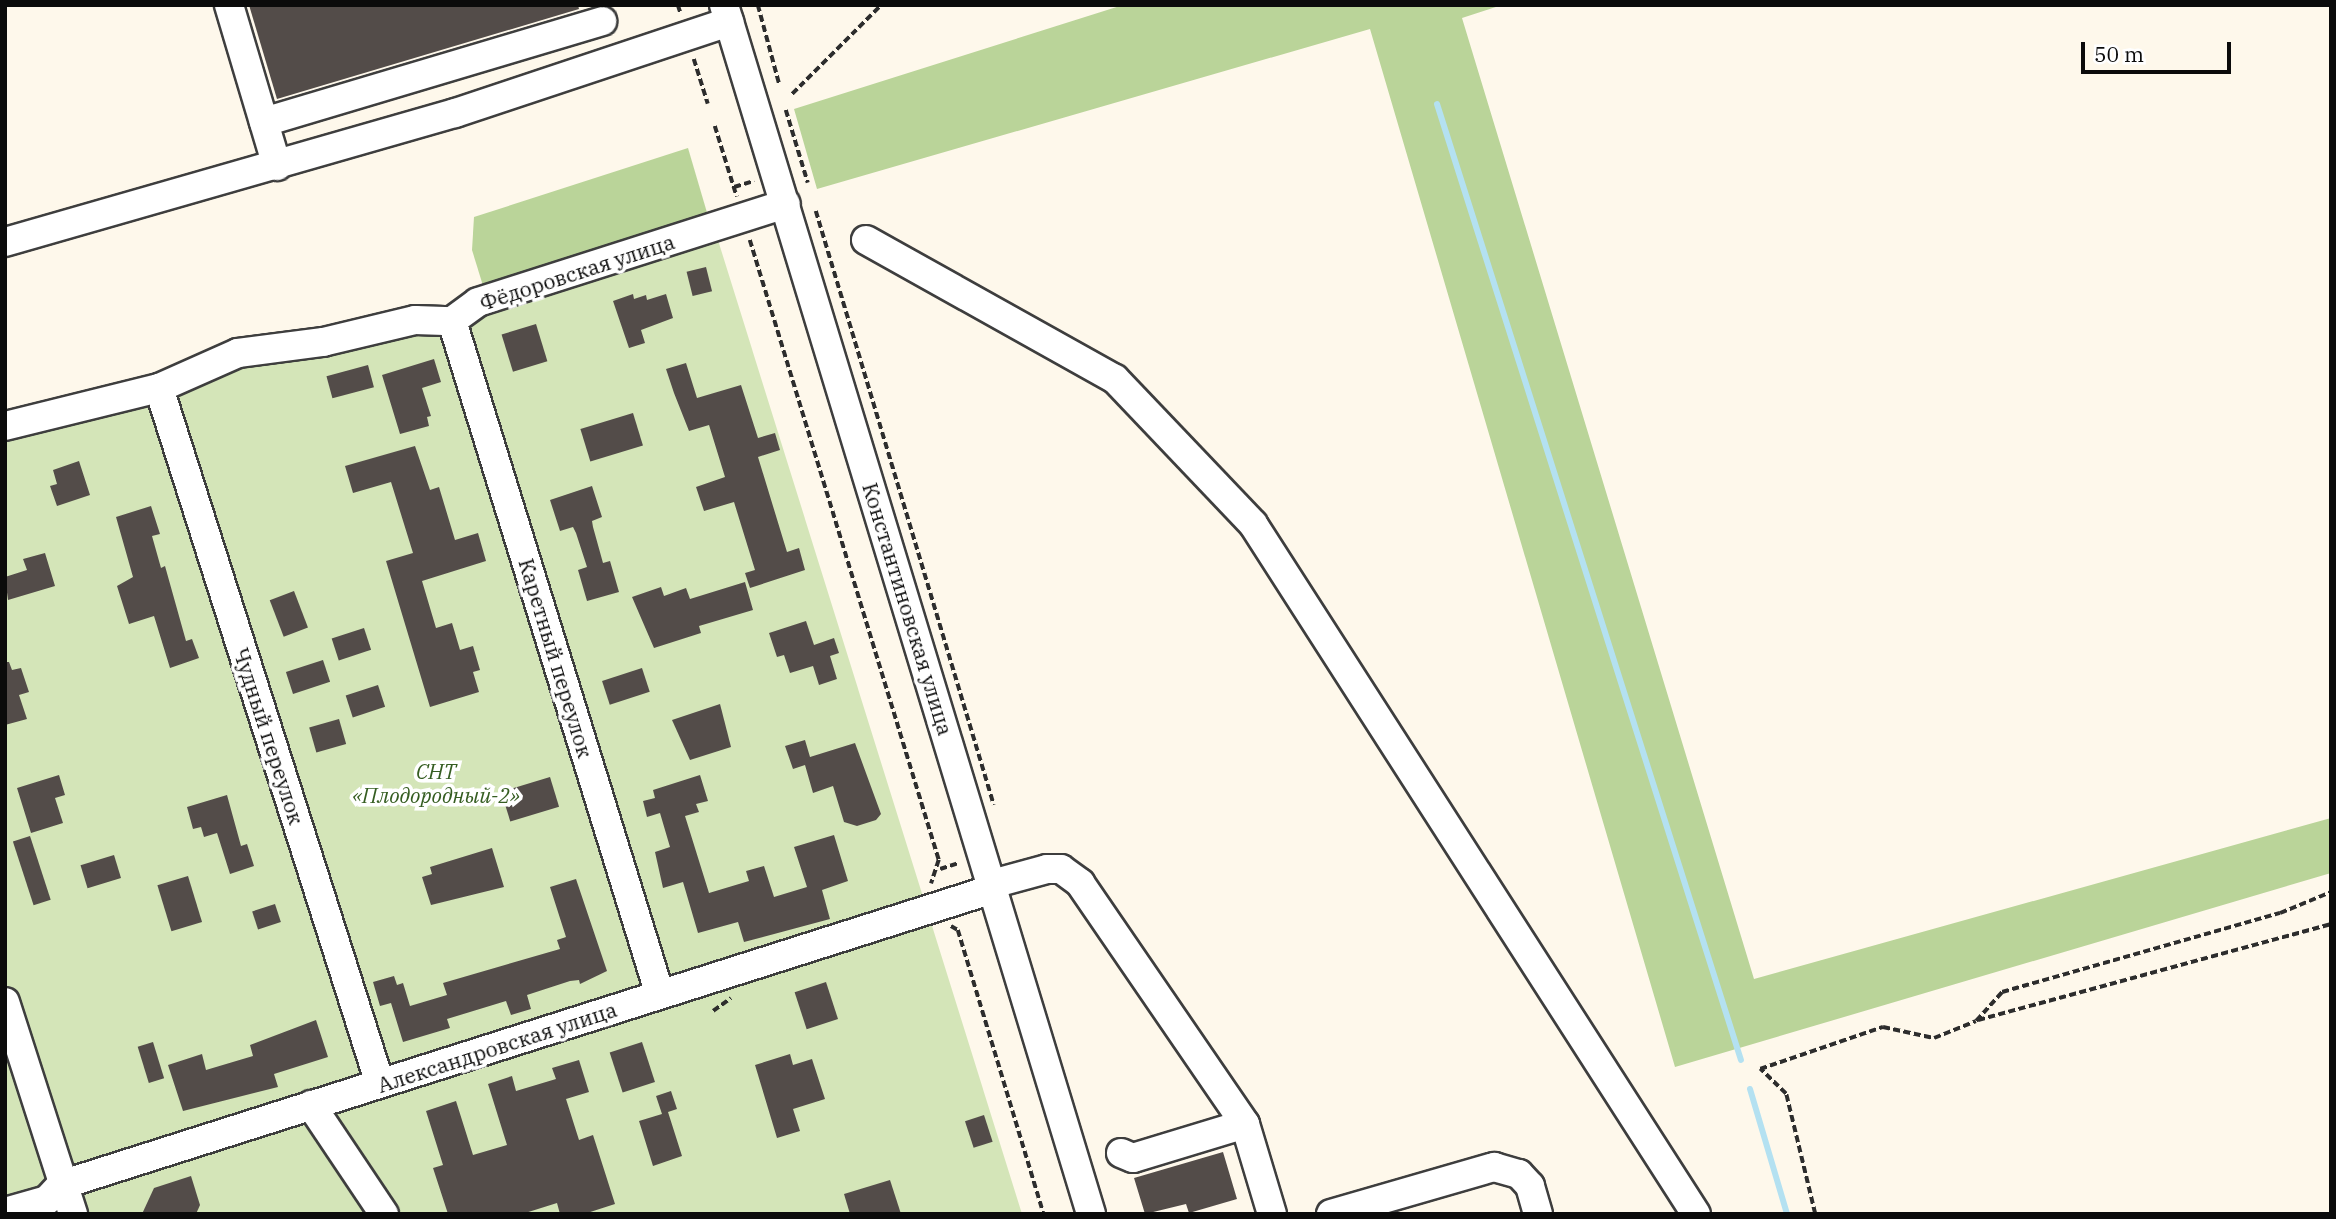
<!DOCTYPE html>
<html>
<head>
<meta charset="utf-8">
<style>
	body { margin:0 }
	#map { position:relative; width:2336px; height:1219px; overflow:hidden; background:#fef8eb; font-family:"IBM Plex Serif",serif }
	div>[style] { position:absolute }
	.green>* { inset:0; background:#d4e5b8 }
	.forest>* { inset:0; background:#bad499 }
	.stream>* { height:6px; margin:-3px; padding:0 3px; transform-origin:3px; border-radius:3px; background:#b4e1f1 }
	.building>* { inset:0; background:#534c49; transform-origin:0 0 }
	.path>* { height:3.5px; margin-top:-1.75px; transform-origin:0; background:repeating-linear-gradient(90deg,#2d2d2d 0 7px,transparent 0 10.5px) }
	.roads { filter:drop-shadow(2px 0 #3e3e3e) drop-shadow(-2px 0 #3e3e3e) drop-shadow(0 2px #3e3e3e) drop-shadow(0 -2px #3e3e3e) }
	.minor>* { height:28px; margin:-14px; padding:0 14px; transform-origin:14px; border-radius:14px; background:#fff }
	span { translate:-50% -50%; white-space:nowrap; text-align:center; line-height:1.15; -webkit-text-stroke:7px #fff; paint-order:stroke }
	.street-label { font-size:21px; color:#0b0b0b }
	.park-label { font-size:21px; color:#355d21; font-style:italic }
	.frame { position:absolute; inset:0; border:7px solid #0b0b0b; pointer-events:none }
	.scale { position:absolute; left:2081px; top:42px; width:150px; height:32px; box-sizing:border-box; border:4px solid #0b0b0b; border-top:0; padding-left:9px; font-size:21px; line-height:24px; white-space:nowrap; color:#0b0b0b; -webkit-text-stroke:5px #fff; paint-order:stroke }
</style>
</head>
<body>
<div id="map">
	<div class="green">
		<div style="clip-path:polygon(717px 237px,1022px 1214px,5px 1214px,5px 431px)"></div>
	</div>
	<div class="forest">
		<div style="clip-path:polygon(1123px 5px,1502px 5px,1462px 18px,1754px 979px,2331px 818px,2331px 873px,1675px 1067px,1370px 29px,817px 189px,794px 109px)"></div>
		<div style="clip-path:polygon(688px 148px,708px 216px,484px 289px,472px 250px,474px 217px)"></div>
	</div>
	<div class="stream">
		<div style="left:1437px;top:104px;width:1003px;rotate:72.36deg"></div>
		<div style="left:1750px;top:1089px;width:130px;rotate:73.5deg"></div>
	</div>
	<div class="building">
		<div style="clip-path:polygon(249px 5px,578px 5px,579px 9px,277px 99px)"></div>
		<div style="left:706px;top:267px;width:25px;height:20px;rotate:76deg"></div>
		<div style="clip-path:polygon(633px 294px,634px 299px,646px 295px,647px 300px,666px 294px,673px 318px,641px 330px,645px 343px,629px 348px,613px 301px)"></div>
		<div style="left:536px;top:324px;width:39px;height:36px;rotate:73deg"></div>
		<div style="clip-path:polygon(434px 359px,441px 382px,422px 388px,431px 416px,427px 417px,429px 426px,400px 434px,382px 375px)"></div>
		<div style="clip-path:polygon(686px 363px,697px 398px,741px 385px,758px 438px,775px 433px,780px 450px,758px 457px,787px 552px,799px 548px,805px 570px,750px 588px,745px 573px,755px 570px,734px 502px,704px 511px,696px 487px,725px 477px,709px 425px,689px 431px,674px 393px,666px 369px)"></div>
		<div style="left:368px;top:365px;width:23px;height:43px;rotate:75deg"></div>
		<div style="left:633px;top:413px;width:34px;height:55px;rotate:73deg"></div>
		<div style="clip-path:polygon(415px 446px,430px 490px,439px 487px,455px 540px,478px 533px,486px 561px,422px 581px,436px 628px,452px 623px,460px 650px,473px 646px,480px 670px,473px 672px,479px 692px,430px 707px,386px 561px,413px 553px,391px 482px,353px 493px,345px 466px)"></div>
		<div style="clip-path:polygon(79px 461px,90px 495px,57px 506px,50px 486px,57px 484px,53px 470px)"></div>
		<div style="clip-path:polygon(592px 486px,602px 517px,592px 521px,593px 527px,603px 563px,610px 561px,619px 592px,587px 601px,578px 570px,587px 567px,576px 533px,573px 527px,560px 531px,550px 500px)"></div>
		<div style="clip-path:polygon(151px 506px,160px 534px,152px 536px,161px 568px,165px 566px,186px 641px,192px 639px,199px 658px,170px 668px,154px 616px,129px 624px,117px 586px,133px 577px,116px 517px)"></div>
		<div style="clip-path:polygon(45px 553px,55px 586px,8px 600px,5px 577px,27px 570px,23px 559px)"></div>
		<div style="clip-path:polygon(745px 582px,753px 610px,699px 626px,701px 633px,654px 648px,632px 597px,661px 587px,664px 596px,686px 588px,690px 599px)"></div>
		<div style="left:294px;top:591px;width:39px;height:26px;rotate:69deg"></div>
		<div style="clip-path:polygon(806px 621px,814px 645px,834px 638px,839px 653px,830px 656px,837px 679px,819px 685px,813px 666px,790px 673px,784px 655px,777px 657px,769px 633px)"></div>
		<div style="left:364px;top:628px;width:23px;height:34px;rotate:72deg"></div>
		<div style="left:323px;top:660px;width:23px;height:39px;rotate:72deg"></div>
		<div style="clip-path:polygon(5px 662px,9px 662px,12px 670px,21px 668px,29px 692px,19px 695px,27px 719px,5px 725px)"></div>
		<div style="left:642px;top:668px;width:25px;height:42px;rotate:72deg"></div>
		<div style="left:378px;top:685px;width:23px;height:34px;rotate:72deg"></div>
		<div style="clip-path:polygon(720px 704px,731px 747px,690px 760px,672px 720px)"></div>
		<div style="left:339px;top:719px;width:26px;height:31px;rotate:74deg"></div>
		<div style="clip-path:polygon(805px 740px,810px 757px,855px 743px,881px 814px,876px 820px,857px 826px,844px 822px,833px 786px,813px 793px,805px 765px,793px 769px,785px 746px)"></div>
		<div style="clip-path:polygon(59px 775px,65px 795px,55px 798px,63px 823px,31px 833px,17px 788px)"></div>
		<div style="clip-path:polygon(700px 775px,708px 801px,696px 804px,699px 812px,685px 816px,709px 893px,749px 881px,746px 871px,764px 866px,774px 897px,807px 887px,794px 847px,834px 835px,848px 881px,822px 890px,830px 919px,744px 942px,738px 922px,698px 933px,683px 882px,663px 888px,655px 852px,670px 847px,660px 813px,647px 817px,643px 801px,655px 798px,653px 790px)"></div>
		<div style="left:550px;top:777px;width:31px;height:51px;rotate:73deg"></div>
		<div style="clip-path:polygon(227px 795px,241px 846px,247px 844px,254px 866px,230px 874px,217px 833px,204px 837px,201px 827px,193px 829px,187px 807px)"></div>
		<div style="left:30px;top:836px;width:67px;height:18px;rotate:72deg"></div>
		<div style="clip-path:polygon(492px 848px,504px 887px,431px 905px,422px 877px,432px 874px,430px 867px)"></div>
		<div style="left:114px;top:855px;width:24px;height:35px;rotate:73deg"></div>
		<div style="left:188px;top:876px;width:48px;height:32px;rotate:73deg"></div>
		<div style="clip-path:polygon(576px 879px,607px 971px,580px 984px,579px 980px,570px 981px,527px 995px,531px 1009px,511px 1015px,506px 1001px,447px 1019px,450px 1028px,403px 1042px,391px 1003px,380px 1006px,373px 982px,394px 976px,397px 985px,403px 983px,410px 1006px,447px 995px,443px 983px,560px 949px,557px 940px,566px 937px,550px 887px)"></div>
		<div style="left:275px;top:904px;width:19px;height:24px;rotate:72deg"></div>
		<div style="left:826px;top:982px;width:39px;height:33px;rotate:72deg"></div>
		<div style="clip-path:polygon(316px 1020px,328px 1057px,274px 1074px,278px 1087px,183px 1111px,168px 1065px,202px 1054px,206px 1070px,253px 1056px,250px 1045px)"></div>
		<div style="left:153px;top:1042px;width:38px;height:16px;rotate:73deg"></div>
		<div style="left:642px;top:1042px;width:42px;height:34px;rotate:72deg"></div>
		<div style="clip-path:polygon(790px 1054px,793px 1065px,812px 1059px,825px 1099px,793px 1109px,800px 1131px,777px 1138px,755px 1065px)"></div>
		<div style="clip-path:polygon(579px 1060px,589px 1092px,566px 1099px,579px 1140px,593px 1135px,615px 1204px,584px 1214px,560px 1214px,557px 1203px,522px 1214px,448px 1214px,433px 1168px,443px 1165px,426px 1111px,456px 1101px,473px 1155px,507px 1145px,488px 1084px,512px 1076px,516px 1091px,556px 1079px,552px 1068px)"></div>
		<div style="clip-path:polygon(671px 1091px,677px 1109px,668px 1112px,682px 1156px,653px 1166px,639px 1121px,662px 1114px,656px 1096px)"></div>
		<div style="left:984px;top:1115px;width:28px;height:20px;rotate:72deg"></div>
		<div style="clip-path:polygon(1223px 1152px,1237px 1199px,1189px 1213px,1186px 1204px,1145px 1214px,1134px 1178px)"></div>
		<div style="clip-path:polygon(191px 1176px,200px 1205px,196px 1214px,142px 1214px,154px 1188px)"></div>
		<div style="clip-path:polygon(890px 1180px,901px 1214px,850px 1214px,844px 1194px)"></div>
	</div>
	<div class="path">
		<div style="left:678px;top:5px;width:9px;rotate:72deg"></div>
		<div style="left:758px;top:5px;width:81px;rotate:74.9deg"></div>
		<div style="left:694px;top:59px;width:47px;rotate:72.7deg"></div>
		<div style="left:792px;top:94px;width:126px;rotate:-45deg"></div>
		<div style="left:786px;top:110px;width:76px;rotate:73.2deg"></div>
		<div style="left:715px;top:126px;width:74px;rotate:72.8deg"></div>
		<div style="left:734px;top:187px;width:21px;rotate:-17deg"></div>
		<div style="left:816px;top:211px;width:620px;rotate:73.32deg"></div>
		<div style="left:750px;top:240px;width:648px;rotate:73.05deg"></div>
		<div style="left:939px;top:860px;width:25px;rotate:108deg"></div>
		<div style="left:940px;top:869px;width:20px;rotate:-18deg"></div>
		<div style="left:951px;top:926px;width:8px;rotate:30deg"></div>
		<div style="left:958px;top:930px;width:295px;rotate:73.2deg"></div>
		<div style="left:713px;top:1011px;width:22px;rotate:-36deg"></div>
		<div style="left:1978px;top:1020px;width:366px;rotate:-15.2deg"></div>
		<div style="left:1815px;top:1214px;width:123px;rotate:-103.6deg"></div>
		<div style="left:1786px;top:1094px;width:36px;rotate:-136deg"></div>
		<div style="left:1760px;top:1069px;width:130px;rotate:-18.9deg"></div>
		<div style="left:1883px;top:1027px;width:52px;rotate:12.2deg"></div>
		<div style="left:1934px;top:1038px;width:45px;rotate:-22deg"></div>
		<div style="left:1976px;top:1021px;width:39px;rotate:-48deg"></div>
		<div style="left:2002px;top:992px;width:289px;rotate:-15.9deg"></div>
		<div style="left:2280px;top:913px;width:55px;rotate:-22.4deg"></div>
	</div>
	<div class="roads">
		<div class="minor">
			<div style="left:229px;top:5px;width:168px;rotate:73.4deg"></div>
			<div style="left:724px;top:5px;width:1263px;rotate:73.11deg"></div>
			<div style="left:264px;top:122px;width:353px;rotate:-16.6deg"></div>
			<div style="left:866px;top:240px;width:285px;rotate:29.2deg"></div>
			<div style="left:1115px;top:379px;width:200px;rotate:46.4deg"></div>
			<div style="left:1253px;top:524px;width:820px;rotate:57.3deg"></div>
			<div style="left:5px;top:242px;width:468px;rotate:-16deg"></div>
			<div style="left:455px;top:113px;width:289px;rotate:-18.4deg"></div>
			<div style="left:452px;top:321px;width:705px;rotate:72.85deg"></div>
			<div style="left:159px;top:388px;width:730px;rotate:72.38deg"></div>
			<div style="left:5px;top:426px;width:159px;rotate:-13.9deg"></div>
			<div style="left:159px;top:388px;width:86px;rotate:-23.9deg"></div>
			<div style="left:238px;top:353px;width:86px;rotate:-7.4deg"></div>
			<div style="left:323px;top:342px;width:95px;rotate:-13.4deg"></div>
			<div style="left:415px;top:320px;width:37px;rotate:2deg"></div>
			<div style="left:452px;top:321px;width:32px;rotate:-36deg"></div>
			<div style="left:478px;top:302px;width:323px;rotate:-17.7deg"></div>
			<div style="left:992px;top:884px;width:57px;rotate:-15.3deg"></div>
			<div style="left:1047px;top:869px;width:14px"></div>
			<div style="left:1061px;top:869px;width:24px;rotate:36deg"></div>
			<div style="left:1080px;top:883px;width:292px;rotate:55.6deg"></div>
			<div style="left:1245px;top:1124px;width:94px;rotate:73.3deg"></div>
			<div style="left:5px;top:1002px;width:223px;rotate:72.2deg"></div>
			<div style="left:311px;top:1105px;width:131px;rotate:56.2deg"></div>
			<div style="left:1121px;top:1153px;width:13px;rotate:23deg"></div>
			<div style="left:1133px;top:1158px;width:117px;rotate:-16.9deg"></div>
			<div style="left:5px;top:1212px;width:44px;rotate:-15.9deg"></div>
			<div style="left:47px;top:1200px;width:21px;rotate:-47deg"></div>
			<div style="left:61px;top:1185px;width:978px;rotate:-17.62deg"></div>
			<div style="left:1331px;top:1214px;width:170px;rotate:-16.1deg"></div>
			<div style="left:1494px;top:1167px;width:26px;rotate:16deg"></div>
			<div style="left:1519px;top:1174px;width:16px;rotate:47deg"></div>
			<div style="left:1530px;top:1186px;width:29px;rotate:74deg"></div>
		</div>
	</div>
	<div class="street-label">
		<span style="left:577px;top:272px;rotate:-18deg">Фёдоровская улица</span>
		<span style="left:908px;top:609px;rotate:73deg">Константиновская улица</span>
		<span style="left:556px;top:658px;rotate:73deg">Каретный переулок</span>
		<span style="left:269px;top:736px;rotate:72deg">Чудный переулок</span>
		<span style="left:497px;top:1047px;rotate:-18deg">Александровская улица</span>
	</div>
	<div class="park-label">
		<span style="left:436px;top:783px">СНТ<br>«Плодородный-2»</span>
	</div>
	<div class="frame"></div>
	<div class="scale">50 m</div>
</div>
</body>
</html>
